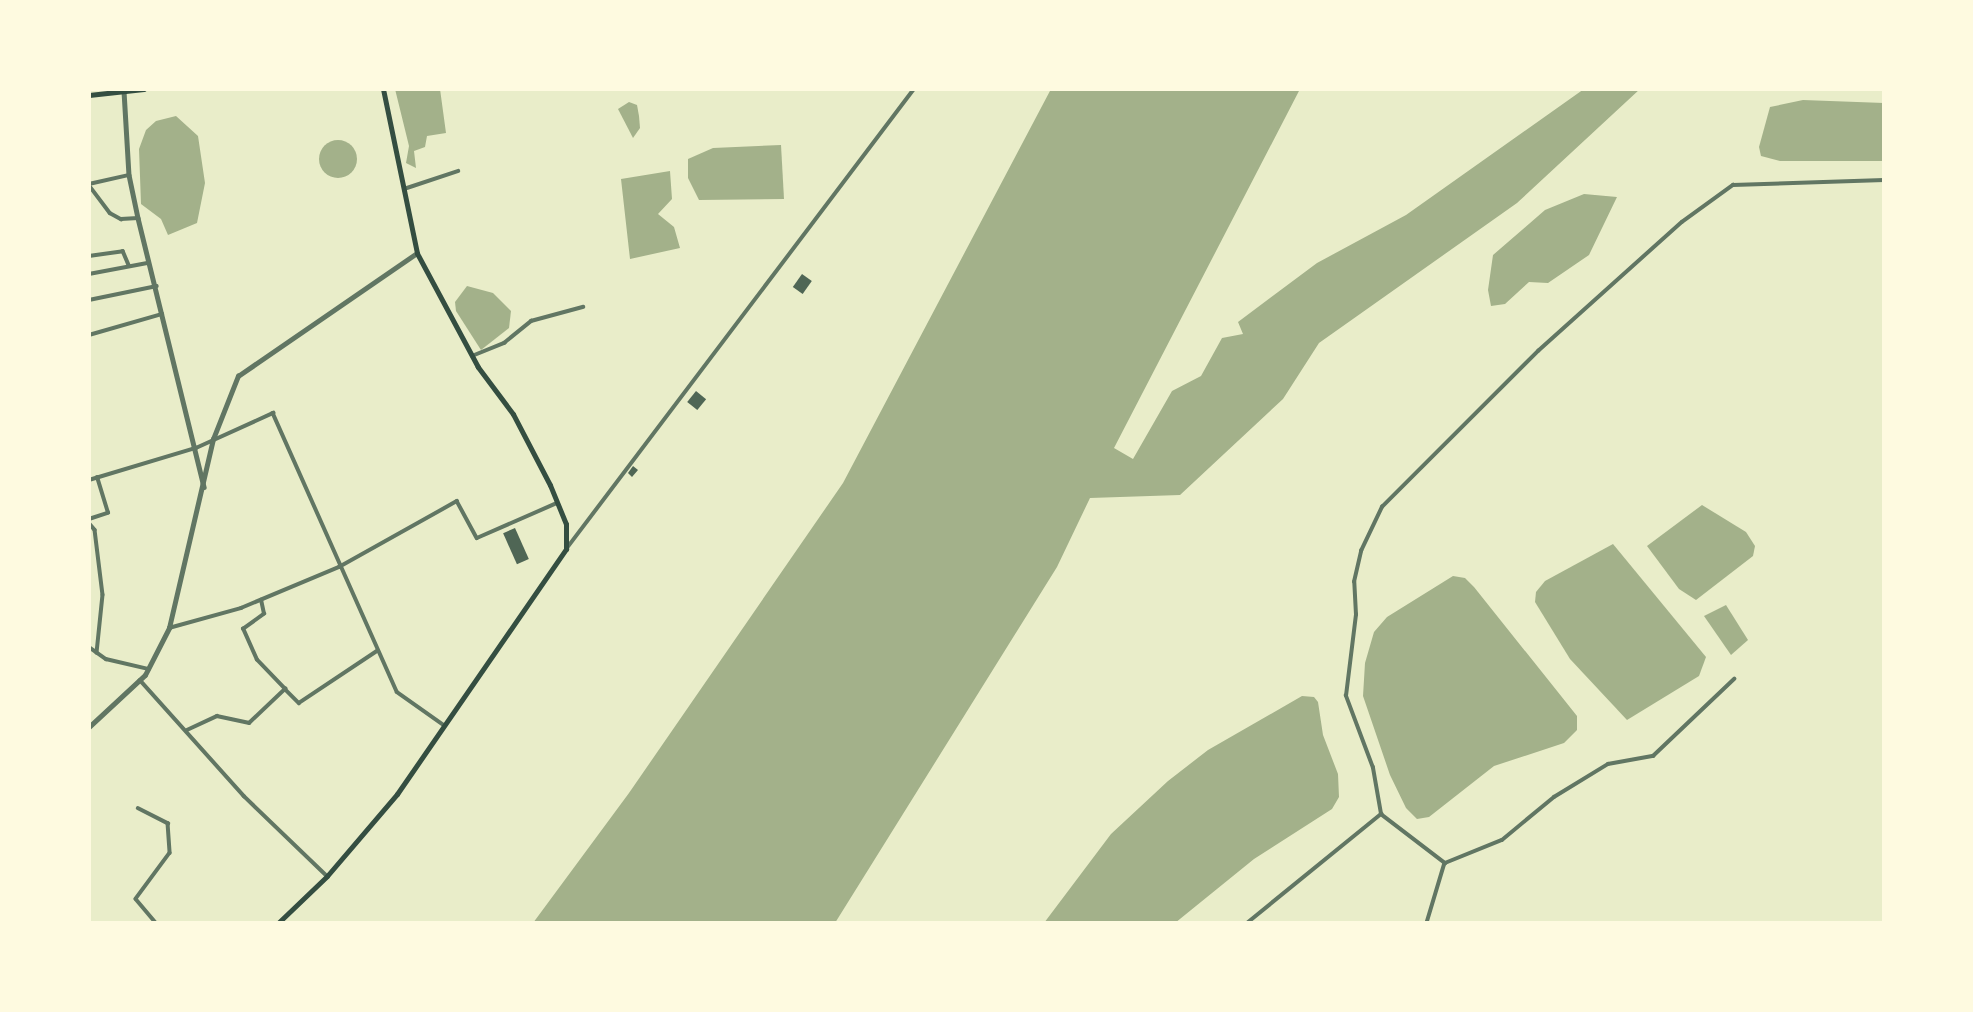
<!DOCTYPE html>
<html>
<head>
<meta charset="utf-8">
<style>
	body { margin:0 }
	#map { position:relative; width:1973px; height:1012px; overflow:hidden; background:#e9edc9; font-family:"Fira Sans Condensed",sans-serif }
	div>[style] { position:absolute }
	.water>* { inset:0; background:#a3b18a }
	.round { border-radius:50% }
	.building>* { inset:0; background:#4f6655; transform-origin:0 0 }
	.minor>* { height:3.5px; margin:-1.75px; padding:0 1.75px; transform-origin:1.75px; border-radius:1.75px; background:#617663 }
	.tertiary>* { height:4.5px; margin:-2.25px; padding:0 2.25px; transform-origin:2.25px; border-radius:2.25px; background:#617663 }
	.secondary>* { height:5px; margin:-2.5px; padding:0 2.5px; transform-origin:2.5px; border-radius:2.5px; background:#344e41 }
	.primary>* { height:5px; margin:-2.5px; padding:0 2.5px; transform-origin:2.5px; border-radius:2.5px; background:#344e41 }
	span { translate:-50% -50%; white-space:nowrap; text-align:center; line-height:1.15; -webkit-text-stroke:5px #fefae0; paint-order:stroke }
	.frame { position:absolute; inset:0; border:91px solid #fefae0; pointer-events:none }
</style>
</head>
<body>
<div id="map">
	<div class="water">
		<div style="clip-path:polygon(395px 89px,440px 89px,446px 133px,427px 136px,425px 147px,414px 151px,416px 168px,406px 163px,409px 146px)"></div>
		<div style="clip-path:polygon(1051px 89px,1300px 89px,1114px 448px,1133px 459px,1172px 391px,1201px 376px,1222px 338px,1243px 334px,1238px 322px,1317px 263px,1406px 215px,1584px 89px,1640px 89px,1517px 203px,1319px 343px,1283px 399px,1180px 495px,1090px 498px,1057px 567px,835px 923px,533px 923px,629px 793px,843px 483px)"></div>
		<div style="clip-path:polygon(1803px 100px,1884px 103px,1884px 161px,1780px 161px,1761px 156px,1759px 147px,1770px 107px)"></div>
		<div style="clip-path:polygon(629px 102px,637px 105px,639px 116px,640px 128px,633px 138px,618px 109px)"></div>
		<div style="clip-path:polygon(176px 116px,198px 136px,205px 183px,197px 223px,168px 235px,161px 219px,141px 204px,139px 149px,146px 130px,156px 121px)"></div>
		<div class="round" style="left:319px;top:140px;width:38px;height:38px"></div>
		<div style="clip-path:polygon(781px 145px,784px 199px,699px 200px,688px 178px,688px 159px,713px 148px)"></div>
		<div style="clip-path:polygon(670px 171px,672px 199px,658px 214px,674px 227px,680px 248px,630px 259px,621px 179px)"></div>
		<div style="clip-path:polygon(1584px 194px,1617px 197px,1589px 255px,1548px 283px,1529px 282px,1505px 304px,1491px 306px,1488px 290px,1493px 255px,1545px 210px)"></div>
		<div style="clip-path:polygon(467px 286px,493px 293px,511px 311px,509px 328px,481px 350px,456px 311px,455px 302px)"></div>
		<div style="clip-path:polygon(1702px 505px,1746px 532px,1755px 546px,1753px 556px,1696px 600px,1679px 589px,1647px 546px)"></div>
		<div style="clip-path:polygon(1613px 544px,1706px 657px,1699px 676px,1627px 720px,1570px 659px,1535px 602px,1536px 592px,1545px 581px)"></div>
		<div style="clip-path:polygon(1453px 576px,1465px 578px,1474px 587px,1577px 716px,1577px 730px,1564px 743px,1494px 766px,1429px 817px,1417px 819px,1406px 808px,1390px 775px,1363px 696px,1365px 663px,1374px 632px,1387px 617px)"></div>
		<div style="clip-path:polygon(1726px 605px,1748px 640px,1731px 655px,1704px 616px)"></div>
		<div style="clip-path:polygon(1302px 696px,1314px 697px,1318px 702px,1323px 735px,1338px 774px,1339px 797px,1332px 809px,1254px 859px,1175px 923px,1044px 923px,1111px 834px,1168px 781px,1208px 750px)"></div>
	</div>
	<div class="building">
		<div style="left:802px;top:274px;width:12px;height:16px;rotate:35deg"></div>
		<div style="left:696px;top:391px;width:13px;height:14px;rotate:39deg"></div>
		<div style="clip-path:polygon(633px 466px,638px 470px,632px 477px,628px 473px)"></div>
		<div style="left:515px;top:528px;width:34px;height:13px;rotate:66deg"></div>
	</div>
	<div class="minor">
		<div style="left:89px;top:184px;width:41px;rotate:-12.7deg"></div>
		<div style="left:89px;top:185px;width:35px;rotate:53deg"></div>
		<div style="left:110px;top:213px;width:13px;rotate:29deg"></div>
		<div style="left:121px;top:219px;width:17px;rotate:-3deg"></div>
		<div style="left:404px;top:189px;width:57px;rotate:-18.4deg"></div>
		<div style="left:89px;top:256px;width:34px;rotate:-8deg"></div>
		<div style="left:123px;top:251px;width:15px;rotate:67deg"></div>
		<div style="left:89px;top:274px;width:59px;rotate:-10.7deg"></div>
		<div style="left:89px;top:300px;width:69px;rotate:-11.6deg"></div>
		<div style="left:89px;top:335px;width:76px;rotate:-16deg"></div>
		<div style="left:472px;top:356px;width:35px;rotate:-22deg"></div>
		<div style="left:504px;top:343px;width:35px;rotate:-39deg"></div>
		<div style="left:531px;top:321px;width:54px;rotate:-15.1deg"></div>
		<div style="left:89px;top:480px;width:112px;rotate:-16.7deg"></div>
		<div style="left:196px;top:448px;width:85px;rotate:-24.4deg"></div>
		<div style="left:273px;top:413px;width:305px;rotate:66deg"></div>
		<div style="left:397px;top:692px;width:57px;rotate:35.1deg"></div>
		<div style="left:89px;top:519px;width:20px;rotate:-18deg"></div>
		<div style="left:108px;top:513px;width:37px;rotate:-107deg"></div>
		<div style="left:89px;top:523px;width:9px;rotate:49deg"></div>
		<div style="left:95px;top:530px;width:65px;rotate:83deg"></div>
		<div style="left:103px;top:595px;width:58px;rotate:95.9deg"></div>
		<div style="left:567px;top:548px;width:575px;rotate:-52.91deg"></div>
		<div style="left:169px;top:628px;width:75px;rotate:-15.5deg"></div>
		<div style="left:241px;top:608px;width:106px;rotate:-22.7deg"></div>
		<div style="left:339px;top:567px;width:135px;rotate:-29.2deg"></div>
		<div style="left:457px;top:501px;width:42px;rotate:61.6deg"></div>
		<div style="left:477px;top:538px;width:87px;rotate:-23.6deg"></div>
		<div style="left:89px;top:647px;width:21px;rotate:35deg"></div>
		<div style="left:106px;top:659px;width:44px;rotate:13.1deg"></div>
		<div style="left:140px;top:680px;width:156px;rotate:48.1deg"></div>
		<div style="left:244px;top:796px;width:115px;rotate:43.9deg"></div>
		<div style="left:285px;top:689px;width:20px;rotate:45deg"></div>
		<div style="left:299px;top:703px;width:94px;rotate:-33.7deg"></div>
		<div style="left:187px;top:730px;width:33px;rotate:-25deg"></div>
		<div style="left:217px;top:716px;width:33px;rotate:12deg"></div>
		<div style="left:249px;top:723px;width:50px;rotate:-43.4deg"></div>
		<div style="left:285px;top:689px;width:40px;rotate:-134deg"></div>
		<div style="left:257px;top:660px;width:34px;rotate:-114deg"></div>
		<div style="left:243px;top:629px;width:26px;rotate:-36deg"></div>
		<div style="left:264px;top:614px;width:14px;rotate:-102deg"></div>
		<div style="left:138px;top:808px;width:34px;rotate:27deg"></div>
		<div style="left:168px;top:823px;width:30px;rotate:86deg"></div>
		<div style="left:170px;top:853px;width:57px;rotate:126.5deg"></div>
		<div style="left:136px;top:899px;width:31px;rotate:50deg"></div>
		<div style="left:1381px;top:814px;width:81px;rotate:37.4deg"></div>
		<div style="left:1445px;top:863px;width:63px;rotate:106.7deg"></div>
		<div style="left:1445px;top:863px;width:61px;rotate:-22deg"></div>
		<div style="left:1502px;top:840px;width:67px;rotate:-39.6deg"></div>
		<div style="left:1554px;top:797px;width:63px;rotate:-31.4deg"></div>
		<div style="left:1608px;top:764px;width:46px;rotate:-10.1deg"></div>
		<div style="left:1653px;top:756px;width:112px;rotate:-43.5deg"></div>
		<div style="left:1247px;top:923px;width:173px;rotate:-39.1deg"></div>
		<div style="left:1381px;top:814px;width:47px;rotate:-99.9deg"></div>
		<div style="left:1373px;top:768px;width:77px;rotate:-110.6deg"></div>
		<div style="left:1346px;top:696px;width:82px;rotate:-83deg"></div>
		<div style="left:1356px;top:615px;width:33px;rotate:-93deg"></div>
		<div style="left:1354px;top:582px;width:32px;rotate:-77deg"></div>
		<div style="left:1361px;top:551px;width:49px;rotate:-64.5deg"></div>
		<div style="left:1382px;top:507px;width:221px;rotate:-45deg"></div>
		<div style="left:1538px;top:351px;width:193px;rotate:-41.9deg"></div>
		<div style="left:1682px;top:222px;width:63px;rotate:-36deg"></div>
		<div style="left:1733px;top:185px;width:151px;rotate:-1.9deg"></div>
	</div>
	<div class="tertiary">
		<div style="left:124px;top:91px;width:84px;rotate:86.6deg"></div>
		<div style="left:129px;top:175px;width:44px;rotate:78.2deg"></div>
		<div style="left:138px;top:218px;width:277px;rotate:76.2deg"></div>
		<div style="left:89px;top:727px;width:76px;rotate:-42.9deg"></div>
		<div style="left:145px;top:675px;width:53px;rotate:-62.9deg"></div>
		<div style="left:169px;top:628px;width:194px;rotate:-76.9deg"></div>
		<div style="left:213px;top:439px;width:68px;rotate:-68.4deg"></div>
		<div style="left:238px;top:376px;width:217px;rotate:-34.5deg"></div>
	</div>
	<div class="secondary">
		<div style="left:89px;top:95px;width:55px;rotate:-6.2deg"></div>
	</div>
	<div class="primary">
		<div style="left:278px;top:923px;width:68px;rotate:-43.8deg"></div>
		<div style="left:327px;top:876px;width:108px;rotate:-49.5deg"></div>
		<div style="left:397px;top:794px;width:298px;rotate:-55.4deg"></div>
		<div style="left:566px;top:549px;width:25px;rotate:-90deg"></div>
		<div style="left:566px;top:524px;width:42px;rotate:-112.3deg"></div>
		<div style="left:550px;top:485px;width:80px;rotate:-117.5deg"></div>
		<div style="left:513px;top:414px;width:59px;rotate:-126.7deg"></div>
		<div style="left:478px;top:367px;width:129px;rotate:-118.2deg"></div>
		<div style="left:417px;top:253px;width:167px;rotate:-101.7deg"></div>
	</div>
	<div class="frame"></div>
</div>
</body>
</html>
